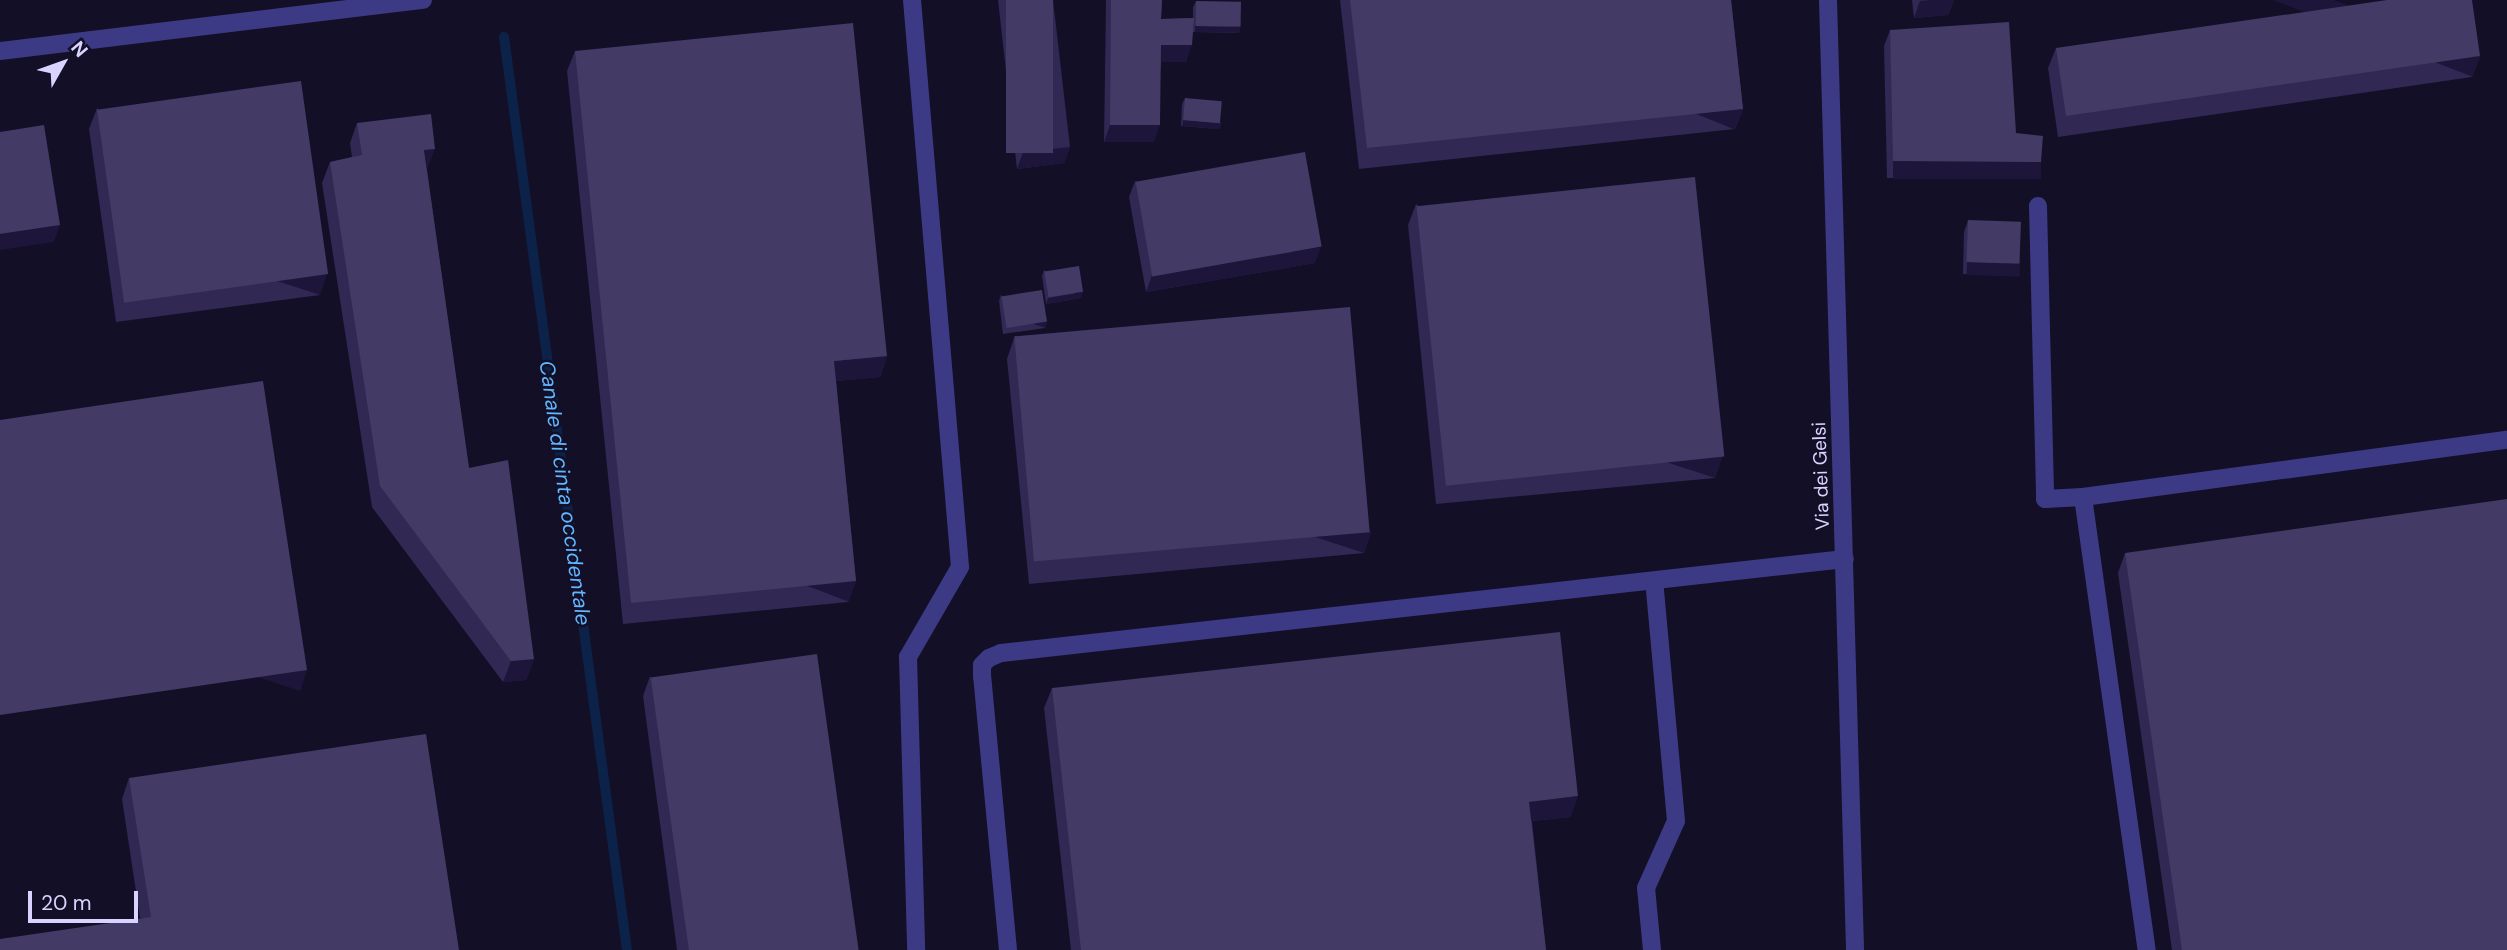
<!DOCTYPE html>
<html>
<head>
<meta charset="utf-8">
<style>
	body { margin:0 }
	#map { position:relative; width:2507px; height:950px; overflow:hidden; background:#130f26; font-family:"DM Sans",sans-serif }
	div>[style] { position:absolute }
	.stream>* { height:10px; margin:-5px; padding:0 5px; transform-origin:5px; border-radius:5px; background:#0c2248 }
	.service>* { height:18px; margin:-9px; padding:0 9px; transform-origin:9px; border-radius:9px; background:#3d3a85 }
	.minor>* { height:18px; margin:-9px; padding:0 9px; transform-origin:9px; border-radius:9px; background:#3d3a85 }
	.wall>* { inset:0; background:#312854 }
	.shaded-wall>* { inset:0; background:#1d163a; transform-origin:0 0 }
	.building>* { inset:0; background:#433a66; transform-origin:0 0 }
	span { translate:-50% -50%; white-space:nowrap; text-align:center; line-height:1.15; -webkit-text-stroke:5px #130f26; paint-order:stroke }
	.street-label { font-size:19px; color:#d9d4ff }
	.water-label { font-size:21px; color:#62b6ff; font-style:italic }
	.north { position:absolute; left:28px; top:28px; width:70px; height:70px; -webkit-text-stroke:5px #130f26; paint-order:stroke; rotate:50deg; font-size:19px; font-weight:700; line-height:28px; text-align:center; color:#d9d4ff }
	.north::after { content:''; display:block; margin:auto; width:24px; height:32px; background:#d9d4ff; clip-path:polygon(50% 0,100% 100%,50% 72%,0 100%) }
	.scale { position:absolute; left:28px; top:891px; width:110px; height:32px; box-sizing:border-box; border:4px solid #d9d4ff; border-top:0; padding-left:9px; font-size:21px; line-height:24px; white-space:nowrap; color:#d9d4ff; -webkit-text-stroke:5px #130f26; paint-order:stroke }
</style>
</head>
<body>
<div id="map">
	<div class="stream">
		<div style="left:504px;top:37px;width:921px;rotate:82.33deg"></div>
	</div>
	<div class="service">
		<div style="left:912px;top:0;width:569px;rotate:85.16deg"></div>
		<div style="left:960px;top:567px;width:104px;rotate:120deg"></div>
		<div style="left:908px;top:657px;width:293px;rotate:88.4deg"></div>
		<div style="left:2038px;top:206px;width:293px;rotate:88.6deg"></div>
		<div style="left:2045px;top:499px;width:38px;rotate:-3deg"></div>
		<div style="left:2083px;top:497px;width:428px;rotate:-7.7deg"></div>
		<div style="left:2083px;top:497px;width:457px;rotate:82deg"></div>
		<div style="left:1008px;top:950px;width:274px;rotate:-95.4deg"></div>
		<div style="left:982px;top:677px;width:12px;rotate:-90deg"></div>
		<div style="left:982px;top:665px;width:10px;rotate:-45deg"></div>
		<div style="left:989px;top:658px;width:13px;rotate:-23deg"></div>
		<div style="left:1001px;top:653px;width:849px;rotate:-6.36deg"></div>
		<div style="left:1652px;top:950px;width:62px;rotate:-95.5deg"></div>
		<div style="left:1646px;top:888px;width:73px;rotate:-65.9deg"></div>
		<div style="left:1676px;top:821px;width:241px;rotate:-95.2deg"></div>
	</div>
	<div class="minor">
		<div style="left:1828px;top:0;width:950px;rotate:88.37deg"></div>
		<div style="left:0;top:51px;width:426px;rotate:-6.9deg"></div>
	</div>
	<div class="wall">
		<div style="clip-path:polygon(998px 0,1053px 0,1070px 147px,1064px 163px,1017px 169px)"></div>
		<div style="clip-path:polygon(1106px 0,1162px 0,1161px 19px,1193px 18px,1193px 7px,1196px 1px,1238px 33px,1193px 32px,1186px 62px,1161px 62px,1154px 142px,1104px 142px)"></div>
		<div style="clip-path:polygon(1340px 0,1731px 0,1743px 109px,1735px 129px,1359px 169px)"></div>
		<div style="clip-path:polygon(1912px 0,1954px 0,1948px 15px,1914px 18px)"></div>
		<div style="clip-path:polygon(1890px 30px,2016px 133px,2035px 178px,1887px 178px,1884px 46px)"></div>
		<div style="clip-path:polygon(2056px 48px,2480px 56px,2472px 77px,2058px 137px,2048px 68px)"></div>
		<div style="clip-path:polygon(575px 51px,887px 356px,880px 377px,836px 381px,856px 581px,848px 602px,623px 624px,567px 71px)"></div>
		<div style="clip-path:polygon(1185px 98px,1221px 123px,1219px 129px,1181px 126px,1182px 104px)"></div>
		<div style="clip-path:polygon(97px 108px,320px 295px,116px 322px,89px 129px)"></div>
		<div style="clip-path:polygon(357px 123px,427px 170px,469px 468px,534px 659px,526px 680px,503px 682px,372px 507px,322px 183px,330px 162px,352px 157px,350px 143px)"></div>
		<div style="clip-path:polygon(1135px 181px,1315px 263px,1146px 292px,1129px 197px)"></div>
		<div style="clip-path:polygon(1416px 204px,1722px 457px,1715px 478px,1436px 504px,1408px 225px)"></div>
		<div style="clip-path:polygon(1968px 220px,2016px 276px,1963px 274px,1964px 232px)"></div>
		<div style="clip-path:polygon(1044px 270px,1081px 298px,1046px 304px,1042px 276px)"></div>
		<div style="clip-path:polygon(1001px 295px,1047px 322px,1045px 328px,1003px 334px,999px 301px)"></div>
		<div style="clip-path:polygon(1014px 338px,1371px 532px,1364px 553px,1029px 584px,1007px 359px)"></div>
		<div style="clip-path:polygon(2125px 553px,2507px 950px,2172px 950px,2118px 573px)"></div>
		<div style="clip-path:polygon(650px 676px,857px 950px,677px 950px,643px 696px)"></div>
		<div style="clip-path:polygon(1052px 688px,1571px 817px,1532px 821px,1546px 950px,1071px 950px,1044px 708px)"></div>
		<div style="clip-path:polygon(129px 778px,459px 950px,140px 918px,122px 799px)"></div>
	</div>
	<div class="shaded-wall">
		<div style="clip-path:polygon(1932px 0,1954px 0,1948px 15px,1914px 18px,1920px 1px)"></div>
		<div style="left:1195px;top:26px;width:45px;height:6px;rotate:1deg"></div>
		<div style="clip-path:polygon(1161px 45px,1192px 45px,1186px 62px,1155px 62px)"></div>
		<div style="left:2480px;top:56px;width:22px;height:418px;rotate:111deg"></div>
		<div style="left:1743px;top:109px;width:22px;height:378px;rotate:112deg"></div>
		<div style="left:1183px;top:120px;width:38px;height:6px;rotate:5deg"></div>
		<div style="clip-path:polygon(1110px 125px,1160px 125px,1154px 142px,1104px 142px)"></div>
		<div style="clip-path:polygon(1070px 147px,1064px 163px,1017px 169px,1023px 152px)"></div>
		<div style="clip-path:polygon(435px 149px,427px 170px,424px 150px)"></div>
		<div style="left:1893px;top:161px;width:148px;height:18px"></div>
		<div style="clip-path:polygon(60px 225px,54px 242px,0 250px,0 234px)"></div>
		<div style="clip-path:polygon(1321px 247px,1315px 263px,1146px 292px,1152px 275px)"></div>
		<div style="left:1967px;top:262px;width:53px;height:13px;rotate:2deg"></div>
		<div style="left:327px;top:274px;width:22px;height:206px;rotate:108deg"></div>
		<div style="clip-path:polygon(1083px 292px,1081px 298px,1046px 304px,1048px 298px)"></div>
		<div style="left:1047px;top:322px;width:6px;height:42px;rotate:108deg"></div>
		<div style="clip-path:polygon(887px 356px,880px 377px,826px 382px,834px 361px)"></div>
		<div style="left:1722px;top:457px;width:22px;height:280px;rotate:108deg"></div>
		<div style="left:1371px;top:532px;width:22px;height:336px;rotate:108deg"></div>
		<div style="left:856px;top:581px;width:22px;height:226px;rotate:111deg"></div>
		<div style="clip-path:polygon(534px 659px,526px 680px,503px 682px,511px 661px)"></div>
		<div style="left:307px;top:670px;width:22px;height:310px;rotate:108deg"></div>
		<div style="clip-path:polygon(1578px 796px,1571px 817px,1522px 822px,1529px 802px)"></div>
	</div>
	<div class="building">
		<div style="left:1006px;top:0;width:47px;height:153px"></div>
		<div style="clip-path:polygon(1111px 0,1162px 0,1161px 19px,1194px 18px,1192px 45px,1161px 45px,1160px 125px,1110px 125px)"></div>
		<div style="clip-path:polygon(1350px 0,1731px 0,1743px 109px,1367px 148px)"></div>
		<div style="clip-path:polygon(2387px 0,2472px 0,2480px 56px,2066px 116px,2056px 48px)"></div>
		<div style="left:1196px;top:1px;width:45px;height:25px;rotate:1deg"></div>
		<div style="clip-path:polygon(2009px 22px,2016px 133px,2043px 136px,2041px 162px,1893px 161px,1890px 30px)"></div>
		<div style="clip-path:polygon(853px 23px,887px 356px,834px 361px,856px 581px,631px 603px,575px 51px)"></div>
		<div style="left:301px;top:81px;width:195px;height:206px;rotate:82deg"></div>
		<div style="left:1185px;top:98px;width:37px;height:22px;rotate:5deg"></div>
		<div style="clip-path:polygon(431px 114px,435px 149px,424px 150px,469px 468px,508px 460px,534px 659px,511px 661px,380px 486px,330px 162px,362px 155px,357px 123px)"></div>
		<div style="clip-path:polygon(44px 125px,60px 225px,0 234px,0 132px)"></div>
		<div style="left:1305px;top:152px;width:96px;height:172px;rotate:80deg"></div>
		<div style="left:1695px;top:177px;width:281px;height:280px;rotate:84deg"></div>
		<div style="left:1968px;top:220px;width:53px;height:42px;rotate:2deg"></div>
		<div style="left:1079px;top:266px;width:26px;height:35px;rotate:81deg"></div>
		<div style="left:1042px;top:290px;width:32px;height:41px;rotate:81deg"></div>
		<div style="left:1350px;top:307px;width:226px;height:337px;rotate:85deg"></div>
		<div style="clip-path:polygon(263px 381px,307px 670px,0 715px,0 420px)"></div>
		<div style="clip-path:polygon(2507px 499px,2507px 950px,2182px 950px,2125px 553px)"></div>
		<div style="clip-path:polygon(1560px 632px,1578px 796px,1529px 802px,1546px 950px,1081px 950px,1052px 688px)"></div>
		<div style="left:817px;top:654px;width:299px;height:168px;rotate:82deg"></div>
		<div style="clip-path:polygon(426px 734px,459px 950px,0 950px,0 939px,151px 917px,129px 778px)"></div>
	</div>
	<div class="street-label">
		<span style="left:1821px;top:476px;rotate:-92deg">Via dei Gelsi</span>
	</div>
	<div class="water-label">
		<span style="left:565px;top:493px;rotate:82deg">Canale di cinta occidentale</span>
	</div>
	<div class="north">N</div>
	<div class="scale">20 m</div>
</div>
</body>
</html>
